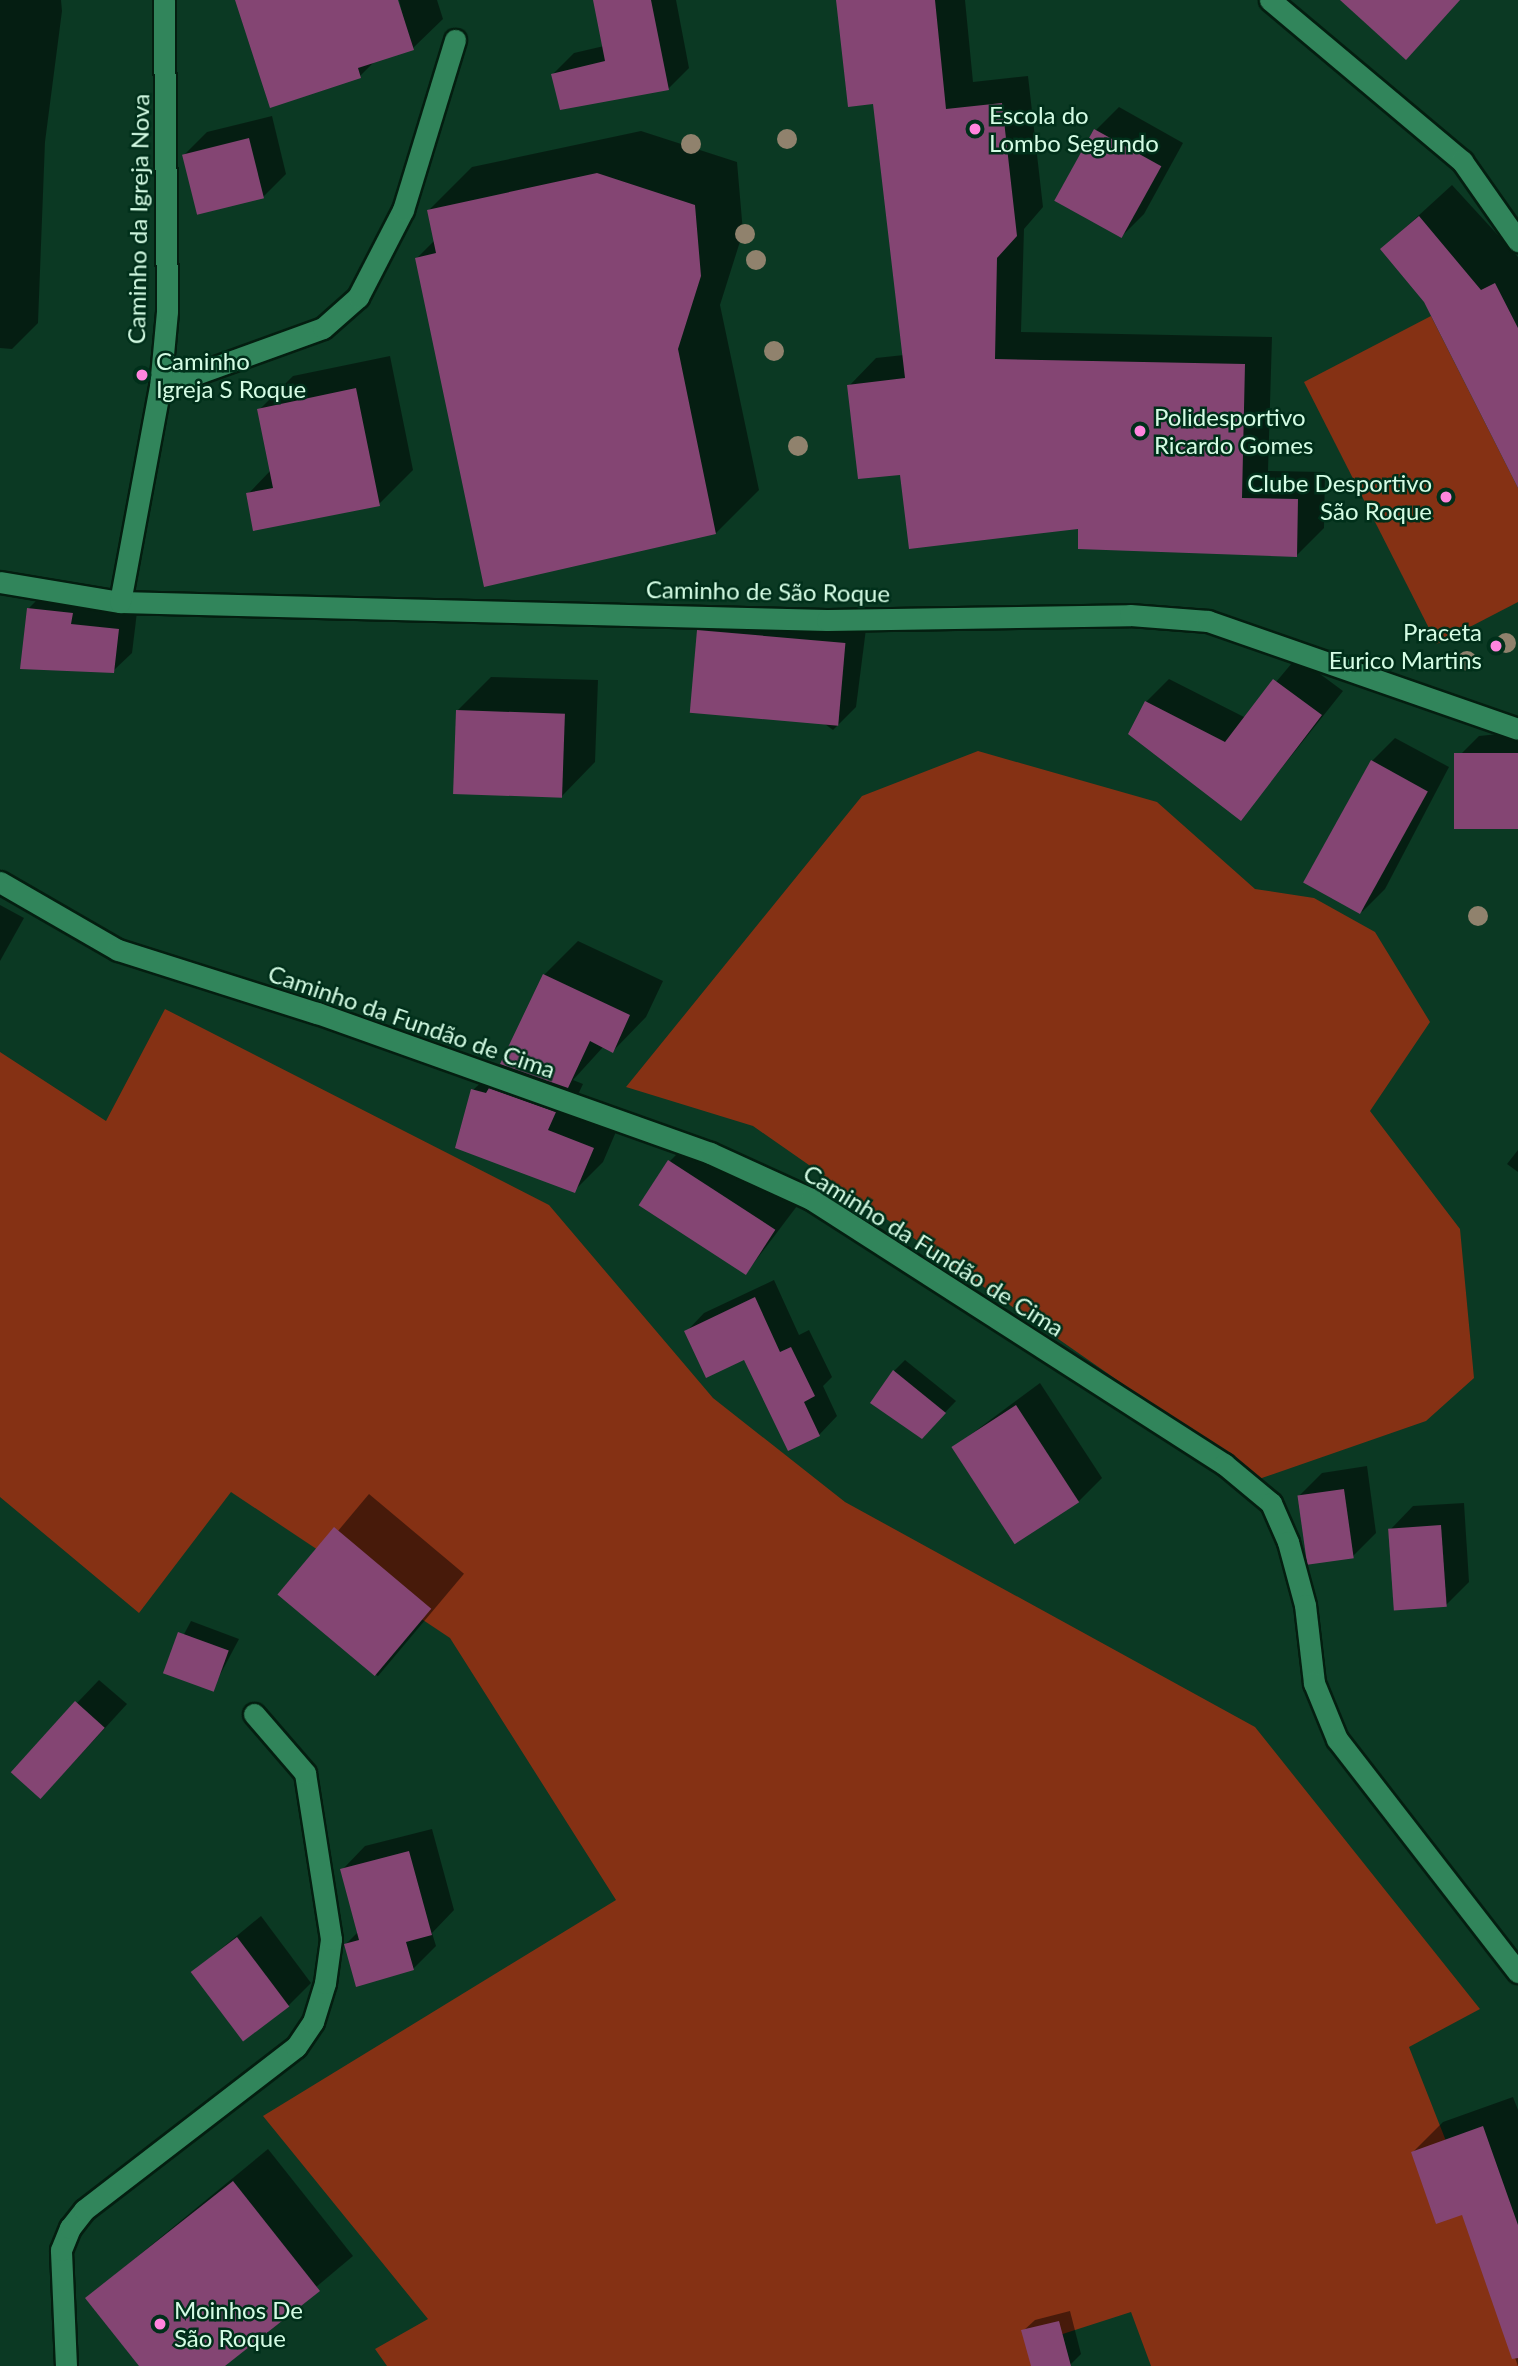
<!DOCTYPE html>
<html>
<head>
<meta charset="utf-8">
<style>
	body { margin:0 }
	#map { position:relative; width:1518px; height:2366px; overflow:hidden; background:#0b3923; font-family:Lato,sans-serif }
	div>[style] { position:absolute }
	.green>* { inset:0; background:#853114 }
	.shadow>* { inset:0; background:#0007; transform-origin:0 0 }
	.building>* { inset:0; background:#844573; transform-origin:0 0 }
	.roads { filter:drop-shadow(2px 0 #041e10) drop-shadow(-2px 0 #041e10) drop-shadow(0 2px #041e10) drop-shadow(0 -2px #041e10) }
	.minor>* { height:21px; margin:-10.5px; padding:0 10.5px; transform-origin:10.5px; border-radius:10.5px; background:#31855b }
	.trees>* { width:20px; height:20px; margin:-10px; border-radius:50%; background:#90826d }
	.dots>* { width:19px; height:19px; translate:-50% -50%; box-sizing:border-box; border:4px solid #002f1a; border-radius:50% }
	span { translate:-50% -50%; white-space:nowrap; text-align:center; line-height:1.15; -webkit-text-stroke:5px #002f1a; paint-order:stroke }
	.poi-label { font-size:24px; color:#d4fce4 }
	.left { translate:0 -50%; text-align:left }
	.right { translate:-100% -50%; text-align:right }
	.street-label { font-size:24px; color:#d4fce4 }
</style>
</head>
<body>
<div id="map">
	<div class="green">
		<div style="clip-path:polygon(1431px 316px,1518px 488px,1518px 602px,1437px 644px,1304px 382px)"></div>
		<div style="clip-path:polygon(978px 751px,1157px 802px,1255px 889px,1314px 898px,1375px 932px,1430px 1022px,1370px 1111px,1460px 1229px,1474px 1378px,1426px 1421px,1259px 1479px,753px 1126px,626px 1087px,862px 796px)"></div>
		<div style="clip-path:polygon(165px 1009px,549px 1205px,713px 1398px,845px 1502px,1255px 1727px,1480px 2009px,1409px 2047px,1518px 2324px,1518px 2366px,1151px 2366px,1131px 2312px,1044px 2340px,1052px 2366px,387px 2366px,375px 2349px,428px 2319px,263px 2116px,616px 1900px,450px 1638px,231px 1492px,139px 1613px,0 1497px,0 1052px,106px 1121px)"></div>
	</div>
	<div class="shadow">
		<div style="clip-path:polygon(0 0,61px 0,62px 11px,45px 142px,38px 323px,12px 349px,0 348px)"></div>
		<div style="clip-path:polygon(237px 0,396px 0,407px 33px,399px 0,437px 0,443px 19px,413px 48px,376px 60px,360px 76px)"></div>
		<div style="clip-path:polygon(596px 0,676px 0,689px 68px,668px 89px,553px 74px,574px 53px,604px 46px)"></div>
		<div style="clip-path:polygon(838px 0,965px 0,973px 82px,1028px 76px,1043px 207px,1024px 229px,1021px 332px,1272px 337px,1268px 471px,1325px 472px,1324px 528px,1297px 555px,1080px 527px,901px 473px,849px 386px,876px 358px,904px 355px,875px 102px)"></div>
		<div style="clip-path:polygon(1119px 107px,1183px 143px,1144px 214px,1121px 237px,1096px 130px)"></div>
		<div style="clip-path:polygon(272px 116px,286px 174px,263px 197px,184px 155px,207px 132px)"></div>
		<div style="clip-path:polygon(641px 131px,737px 162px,743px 232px,720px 305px,759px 490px,716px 533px,417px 258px,435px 240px,429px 210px,472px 167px)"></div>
		<div style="clip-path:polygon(1452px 185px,1518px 257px,1518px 484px,1425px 301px,1382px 249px)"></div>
		<div style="clip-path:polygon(390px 356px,413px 470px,379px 504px,248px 494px,271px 470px,259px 410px,293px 376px)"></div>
		<div style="clip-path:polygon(47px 590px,137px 612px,132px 653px,113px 671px,28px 609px)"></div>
		<div style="clip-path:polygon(721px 608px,867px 621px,856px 707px,833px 730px,698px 631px)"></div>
		<div style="clip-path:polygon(1297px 657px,1343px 691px,1241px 819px,1146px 702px,1169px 679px,1246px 718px)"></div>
		<div style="clip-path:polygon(491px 677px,598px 680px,595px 762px,562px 796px,457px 711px)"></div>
		<div style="clip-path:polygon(1518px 732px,1518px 827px,1456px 759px,1479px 736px)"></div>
		<div style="clip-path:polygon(1395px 738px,1449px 767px,1385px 889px,1362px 912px,1372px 761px)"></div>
		<div style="clip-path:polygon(0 905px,24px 918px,0 961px)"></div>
		<div style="clip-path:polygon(578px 941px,663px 981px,646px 1017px,613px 1051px,604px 1046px,573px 1080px,583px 1084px,575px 1101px,621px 1120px,603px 1162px,575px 1190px,473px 1090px,503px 1062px,544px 975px)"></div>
		<div style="clip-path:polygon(693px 1138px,797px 1206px,747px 1272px,670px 1161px)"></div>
		<div style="clip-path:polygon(1518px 1150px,1518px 1172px,1507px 1164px)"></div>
		<div style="clip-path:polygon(774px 1280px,799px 1335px,809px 1330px,832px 1377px,823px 1386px,837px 1416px,819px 1435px,745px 1358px,686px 1332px,704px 1313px)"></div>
		<div style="clip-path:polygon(905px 1360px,956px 1401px,933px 1425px,894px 1371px)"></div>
		<div style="clip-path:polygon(1040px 1383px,1102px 1478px,1079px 1501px,954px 1447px)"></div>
		<div style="clip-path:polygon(1367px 1466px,1376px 1533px,1353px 1556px,1299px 1496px,1322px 1473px)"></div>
		<div style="left:369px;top:1494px;width:124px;height:134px;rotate:40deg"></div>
		<div style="clip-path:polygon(1464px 1503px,1469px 1582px,1446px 1605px,1390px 1530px,1413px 1506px)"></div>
		<div style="clip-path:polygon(191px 1621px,239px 1639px,212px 1690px,164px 1672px)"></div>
		<div style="clip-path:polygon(99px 1680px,127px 1704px,41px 1798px,77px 1703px)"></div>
		<div style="clip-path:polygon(432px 1829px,454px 1910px,432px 1933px,436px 1946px,413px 1969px,346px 1944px,359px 1931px,342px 1870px,365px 1846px)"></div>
		<div style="clip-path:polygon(261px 1916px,311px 1983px,288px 2006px,193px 1972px)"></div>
		<div style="clip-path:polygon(1513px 2097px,1518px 2110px,1518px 2366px,1463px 2212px,1413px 2152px,1443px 2122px)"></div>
		<div style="clip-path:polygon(268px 2149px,353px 2256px,222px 2366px,141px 2366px,87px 2298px)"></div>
		<div style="clip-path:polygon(1070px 2311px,1081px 2354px,1070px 2365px,1032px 2366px,1023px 2331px,1035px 2320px)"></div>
	</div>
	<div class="building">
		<div style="clip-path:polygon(235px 0,398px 0,414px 50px,358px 68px,361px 78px,270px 108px)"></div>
		<div style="clip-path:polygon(593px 0,651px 0,669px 90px,560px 110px,551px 74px,605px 61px)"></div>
		<div style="clip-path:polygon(836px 0,935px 0,946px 109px,1002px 103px,1017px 236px,997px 258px,995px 359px,1245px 364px,1242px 498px,1298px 499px,1297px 557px,1078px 549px,1078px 529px,909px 549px,900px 475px,858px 479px,847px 385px,905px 378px,873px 104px,848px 107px)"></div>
		<div style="clip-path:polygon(1340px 0,1460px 0,1406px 60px)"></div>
		<div style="left:1094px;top:129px;width:77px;height:82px;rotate:29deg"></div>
		<div style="left:249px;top:138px;width:62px;height:69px;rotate:76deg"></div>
		<div style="clip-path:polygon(597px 173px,695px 205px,701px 276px,678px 349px,716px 534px,484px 587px,415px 258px,436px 253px,427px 210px)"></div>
		<div style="clip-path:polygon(1419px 216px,1481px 290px,1495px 283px,1518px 328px,1518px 488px,1424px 302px,1380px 249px)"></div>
		<div style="clip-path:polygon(356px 388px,380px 506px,253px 531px,246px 493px,273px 488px,257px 409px)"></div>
		<div style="clip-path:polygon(27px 608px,73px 613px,71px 624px,119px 629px,114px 673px,20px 669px)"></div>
		<div style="left:697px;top:630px;width:149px;height:83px;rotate:5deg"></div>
		<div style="clip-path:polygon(1273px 679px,1322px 715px,1241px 821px,1128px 734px,1145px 701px,1225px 742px)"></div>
		<div style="left:456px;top:710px;width:109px;height:84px;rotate:2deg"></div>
		<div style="left:1518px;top:753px;width:76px;height:64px;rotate:90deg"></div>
		<div style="left:1371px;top:760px;width:65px;height:140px;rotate:29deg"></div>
		<div style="clip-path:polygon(543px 974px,630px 1015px,613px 1053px,590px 1041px,568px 1088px,500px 1064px)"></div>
		<div style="clip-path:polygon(489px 1088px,556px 1112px,548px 1130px,594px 1148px,575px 1193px,455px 1148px,471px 1089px,486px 1093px)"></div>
		<div style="left:668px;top:1160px;width:128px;height:54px;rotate:33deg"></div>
		<div style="clip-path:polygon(755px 1297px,780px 1352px,791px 1347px,815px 1396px,804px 1402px,820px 1436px,788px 1451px,744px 1360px,706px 1378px,684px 1331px)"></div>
		<div style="clip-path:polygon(893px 1370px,946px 1413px,922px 1439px,870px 1403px)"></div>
		<div style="left:1016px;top:1405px;width:116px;height:77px;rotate:57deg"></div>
		<div style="left:1344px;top:1489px;width:70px;height:47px;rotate:82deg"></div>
		<div style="left:1441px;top:1525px;width:82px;height:53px;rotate:86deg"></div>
		<div style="left:334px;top:1527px;width:127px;height:88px;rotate:40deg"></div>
		<div style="left:178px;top:1632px;width:54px;height:44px;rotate:20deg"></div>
		<div style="left:75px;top:1701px;width:40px;height:96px;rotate:42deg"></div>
		<div style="clip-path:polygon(409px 1851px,432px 1935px,406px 1942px,414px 1970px,356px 1987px,344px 1944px,359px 1940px,340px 1869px)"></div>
		<div style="left:237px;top:1937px;width:87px;height:58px;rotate:53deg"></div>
		<div style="clip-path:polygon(1483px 2126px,1518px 2225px,1518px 2358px,1512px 2359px,1462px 2215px,1436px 2224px,1411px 2152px)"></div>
		<div style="clip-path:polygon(233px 2181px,320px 2291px,225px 2366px,139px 2366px,85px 2298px)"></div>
		<div style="clip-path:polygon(1059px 2321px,1071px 2366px,1031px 2366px,1021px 2330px)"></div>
	</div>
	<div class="roads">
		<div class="minor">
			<div style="left:1270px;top:0;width:251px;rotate:40deg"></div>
			<div style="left:1462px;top:161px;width:98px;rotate:55deg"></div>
			<div style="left:160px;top:387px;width:173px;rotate:-19.9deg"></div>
			<div style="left:323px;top:328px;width:47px;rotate:-41.5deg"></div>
			<div style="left:358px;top:297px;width:98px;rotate:-62.7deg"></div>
			<div style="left:403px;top:210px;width:178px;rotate:-73deg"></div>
			<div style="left:0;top:582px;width:122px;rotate:9.5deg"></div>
			<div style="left:120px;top:602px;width:707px;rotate:1.46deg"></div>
			<div style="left:827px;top:620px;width:303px;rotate:-0.9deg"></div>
			<div style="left:1130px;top:615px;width:78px;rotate:4.4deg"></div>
			<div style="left:1208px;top:621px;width:328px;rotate:19.2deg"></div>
			<div style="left:120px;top:602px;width:219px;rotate:-79.5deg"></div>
			<div style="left:160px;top:387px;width:76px;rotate:-84.7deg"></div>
			<div style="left:167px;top:311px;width:311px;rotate:-90.6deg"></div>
			<div style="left:0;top:882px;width:136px;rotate:30deg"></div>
			<div style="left:118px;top:950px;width:209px;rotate:17.6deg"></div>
			<div style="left:317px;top:1013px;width:417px;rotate:19.6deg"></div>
			<div style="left:710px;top:1153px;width:111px;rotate:24.5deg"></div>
			<div style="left:811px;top:1199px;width:491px;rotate:32.7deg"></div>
			<div style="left:1224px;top:1464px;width:61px;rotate:39.7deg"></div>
			<div style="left:1271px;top:1503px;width:43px;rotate:66.4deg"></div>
			<div style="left:1288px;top:1542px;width:65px;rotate:74.9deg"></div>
			<div style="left:1305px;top:1605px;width:79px;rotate:83.4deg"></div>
			<div style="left:1314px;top:1683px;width:61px;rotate:67.7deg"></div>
			<div style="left:1337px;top:1739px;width:295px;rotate:52.2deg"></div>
			<div style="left:66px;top:2366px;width:116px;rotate:-92.5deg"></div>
			<div style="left:61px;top:2250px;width:24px;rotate:-68deg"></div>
			<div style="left:70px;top:2228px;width:23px;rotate:-52deg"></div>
			<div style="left:84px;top:2210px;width:267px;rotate:-37.6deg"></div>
			<div style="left:296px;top:2047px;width:30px;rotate:-56deg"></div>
			<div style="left:313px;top:2022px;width:41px;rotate:-72.9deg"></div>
			<div style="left:325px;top:1983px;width:44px;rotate:-82.2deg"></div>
			<div style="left:331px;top:1939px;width:168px;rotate:-98.9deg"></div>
			<div style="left:305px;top:1773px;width:78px;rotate:-130.8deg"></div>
		</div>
	</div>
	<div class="trees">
		<div style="left:787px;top:139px"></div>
		<div style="left:691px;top:144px"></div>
		<div style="left:745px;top:234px"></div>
		<div style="left:756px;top:260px"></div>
		<div style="left:774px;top:351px"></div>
		<div style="left:798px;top:446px"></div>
		<div style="left:1506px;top:643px"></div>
		<div style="left:1467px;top:661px"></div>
		<div style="left:1478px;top:916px"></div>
	</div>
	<div class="dots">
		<div style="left:975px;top:129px;background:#ff85de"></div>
		<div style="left:142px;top:375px;background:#ff85de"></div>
		<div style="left:1140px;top:431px;background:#ff85de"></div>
		<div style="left:1446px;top:497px;background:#ff85de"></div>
		<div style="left:1496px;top:646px;background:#ff85de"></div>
		<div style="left:160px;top:2324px;background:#ff85de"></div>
	</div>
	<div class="poi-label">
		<span class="left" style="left:989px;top:129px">Escola do<br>Lombo Segundo</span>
		<span class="left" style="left:156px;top:375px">Caminho<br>Igreja S Roque</span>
		<span class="left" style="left:1154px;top:431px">Polidesportivo<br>Ricardo Gomes</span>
		<span class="right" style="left:1432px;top:497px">Clube Desportivo<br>São Roque</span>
		<span class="right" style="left:1482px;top:646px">Praceta<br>Eurico Martins</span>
		<span class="left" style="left:174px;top:2324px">Moinhos De<br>São Roque</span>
	</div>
	<div class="street-label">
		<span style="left:138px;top:219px;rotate:-89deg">Caminho da Igreja Nova</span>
		<span style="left:768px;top:591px;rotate:1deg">Caminho de São Roque</span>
		<span style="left:412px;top:1021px;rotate:19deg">Caminho da Fundão de Cima</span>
		<span style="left:934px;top:1250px;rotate:32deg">Caminho da Fundão de Cima</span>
	</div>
</div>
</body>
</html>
